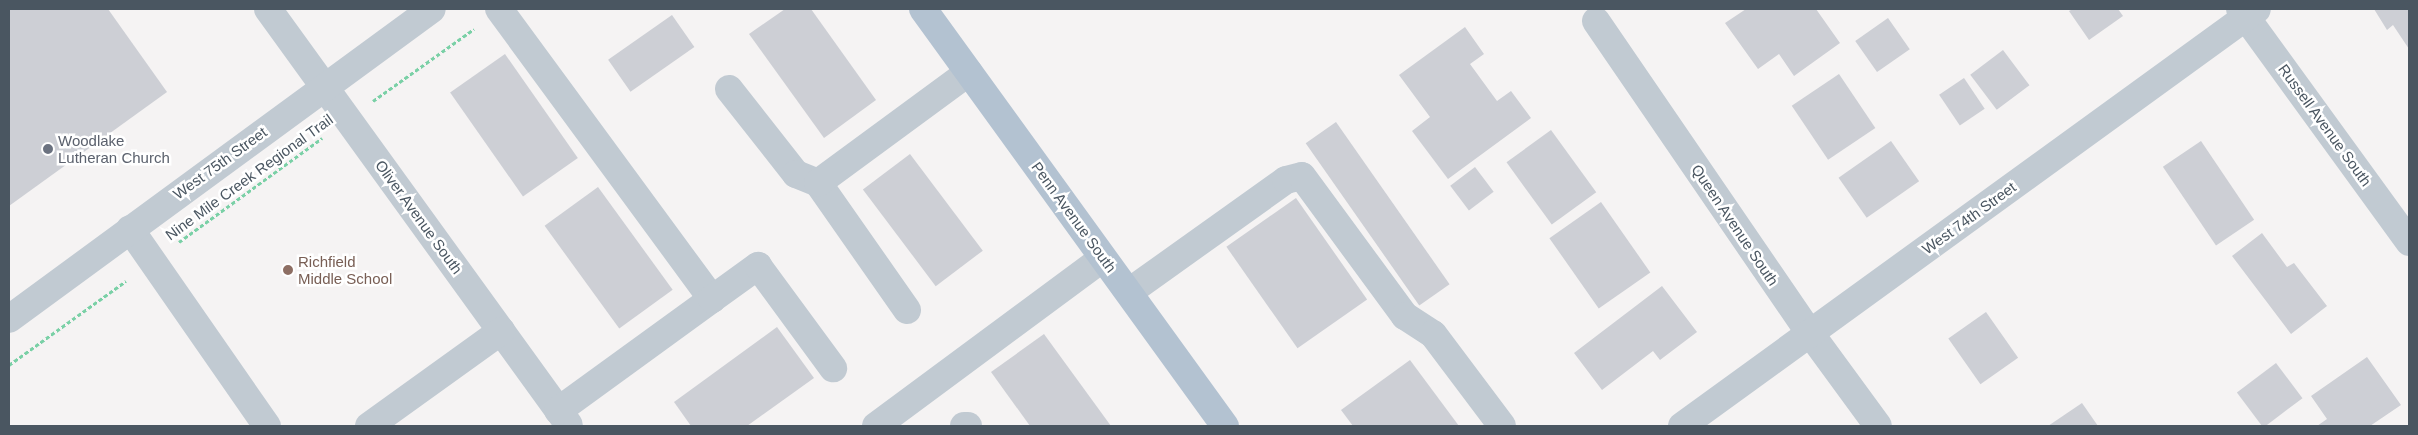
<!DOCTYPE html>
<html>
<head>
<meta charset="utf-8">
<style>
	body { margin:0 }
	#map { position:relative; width:2418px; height:435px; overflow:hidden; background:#f5f3f3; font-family:Helvetica,sans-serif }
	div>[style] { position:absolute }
	.building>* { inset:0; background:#cdcfd5; transform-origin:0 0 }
	.path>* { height:3px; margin-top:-1.5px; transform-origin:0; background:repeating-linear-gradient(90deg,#7ad0a6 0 4px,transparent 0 6.5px) }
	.minor>* { height:28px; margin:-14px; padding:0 14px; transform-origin:14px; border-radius:14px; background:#c1cad2 }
	.major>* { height:28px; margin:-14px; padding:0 14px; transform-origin:14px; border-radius:14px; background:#b3c2d1 }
	.dots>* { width:14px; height:14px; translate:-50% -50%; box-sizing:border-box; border:2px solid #fff; border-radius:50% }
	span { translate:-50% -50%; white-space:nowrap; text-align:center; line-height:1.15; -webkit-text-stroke:5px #fff; paint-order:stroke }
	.street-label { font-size:15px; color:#4a5661 }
	.worship-label { font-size:15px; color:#5b616d }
	.left { translate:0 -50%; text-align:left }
	.education-label { font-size:15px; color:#785e54 }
	.frame { position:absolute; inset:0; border:10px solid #4a5661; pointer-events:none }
</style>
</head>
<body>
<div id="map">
	<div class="building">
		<div style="clip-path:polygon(9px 9px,108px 9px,167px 92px,9px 206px)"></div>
		<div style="clip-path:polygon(785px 9px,811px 9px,876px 100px,824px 138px,749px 34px)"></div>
		<div style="clip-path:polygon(1746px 9px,1816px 9px,1840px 43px,1794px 76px,1779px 54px,1758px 69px,1725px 23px)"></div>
		<div style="clip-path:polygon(2073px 9px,2118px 9px,2123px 16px,2089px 40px,2069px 11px)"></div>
		<div style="clip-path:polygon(2374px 9px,2409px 9px,2409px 49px,2393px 25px,2387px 30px)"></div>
		<div style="left:672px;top:15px;width:39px;height:78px;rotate:55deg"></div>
		<div style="left:1888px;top:18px;width:38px;height:40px;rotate:55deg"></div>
		<div style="clip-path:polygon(1465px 27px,1484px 54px,1470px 64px,1497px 101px,1511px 91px,1531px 118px,1448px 179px,1412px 131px,1430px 117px,1399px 75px)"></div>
		<div style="left:2003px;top:50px;width:44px;height:41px;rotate:53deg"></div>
		<div style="left:505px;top:54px;width:127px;height:67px;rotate:55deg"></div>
		<div style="left:1839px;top:74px;width:65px;height:57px;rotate:56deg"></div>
		<div style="left:1964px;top:78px;width:37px;height:30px;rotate:56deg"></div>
		<div style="left:1336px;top:122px;width:198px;height:37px;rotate:55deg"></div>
		<div style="left:1551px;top:130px;width:77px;height:55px;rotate:54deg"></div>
		<div style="left:1891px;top:141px;width:49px;height:64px;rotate:55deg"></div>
		<div style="left:2201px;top:141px;width:95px;height:46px;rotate:56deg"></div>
		<div style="left:910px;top:154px;width:121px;height:59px;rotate:53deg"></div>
		<div style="left:1475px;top:167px;width:31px;height:31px;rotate:53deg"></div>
		<div style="left:598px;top:187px;width:127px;height:66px;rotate:54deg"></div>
		<div style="left:1296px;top:198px;width:124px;height:85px;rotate:55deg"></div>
		<div style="left:1601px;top:202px;width:86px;height:63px;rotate:55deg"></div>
		<div style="clip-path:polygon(2262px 233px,2287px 267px,2294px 263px,2327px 306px,2291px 334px,2232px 256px)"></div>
		<div style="clip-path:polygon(1662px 286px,1697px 332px,1660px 360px,1653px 351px,1602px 390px,1574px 353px)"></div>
		<div style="left:1986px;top:312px;width:56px;height:46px;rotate:55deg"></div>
		<div style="clip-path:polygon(777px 327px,814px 378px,747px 426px,691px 426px,674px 402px)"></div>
		<div style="clip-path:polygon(1044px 334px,1111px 426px,1030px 426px,991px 372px)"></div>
		<div style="clip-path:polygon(2367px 357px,2401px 405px,2370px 426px,2317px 426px,2327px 419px,2311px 396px)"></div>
		<div style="clip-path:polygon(1410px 360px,1459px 426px,1353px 426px,1341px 410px)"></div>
		<div style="left:2276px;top:363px;width:44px;height:49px;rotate:53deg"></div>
		<div style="clip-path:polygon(2082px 403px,2098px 426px,2048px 426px)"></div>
	</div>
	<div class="path">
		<div style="left:373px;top:101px;width:124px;rotate:-35.5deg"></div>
		<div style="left:179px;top:242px;width:177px;rotate:-36deg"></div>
		<div style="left:9px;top:365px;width:144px;rotate:-35.7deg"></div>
	</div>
	<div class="minor">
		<div style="left:268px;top:9px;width:513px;rotate:54.11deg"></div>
		<div style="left:499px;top:9px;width:360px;rotate:53.7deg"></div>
		<div style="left:712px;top:299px;width:190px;rotate:144deg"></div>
		<div style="left:2240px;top:9px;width:288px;rotate:54deg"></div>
		<div style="left:1596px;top:21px;width:378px;rotate:55.6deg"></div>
		<div style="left:1810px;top:333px;width:115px;rotate:53.8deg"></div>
		<div style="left:729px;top:89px;width:108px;rotate:51.8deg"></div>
		<div style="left:796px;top:174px;width:24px;rotate:22deg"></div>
		<div style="left:130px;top:229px;width:240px;rotate:55.2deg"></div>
		<div style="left:1129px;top:292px;width:193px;rotate:-35.5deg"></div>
		<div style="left:1286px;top:180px;width:16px;rotate:-14deg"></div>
		<div style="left:1302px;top:176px;width:174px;rotate:53.7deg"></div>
		<div style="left:1405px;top:316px;width:33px;rotate:33deg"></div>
		<div style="left:1433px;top:334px;width:115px;rotate:53.1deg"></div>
		<div style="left:712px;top:299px;width:57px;rotate:-35.7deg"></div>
		<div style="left:758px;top:266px;width:127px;rotate:53.7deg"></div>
		<div style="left:907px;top:310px;width:155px;rotate:-125deg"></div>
		<div style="left:818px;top:183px;width:187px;rotate:-36.3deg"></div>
		<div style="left:9px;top:319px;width:524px;rotate:-36.24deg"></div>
		<div style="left:369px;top:426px;width:163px;rotate:-35.7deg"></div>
		<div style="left:876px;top:426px;width:282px;rotate:-36.5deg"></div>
		<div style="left:964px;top:426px;width:4px"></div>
		<div style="left:1682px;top:426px;width:710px;rotate:-35.95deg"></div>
	</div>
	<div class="major">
		<div style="left:923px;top:9px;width:515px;rotate:54.09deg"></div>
	</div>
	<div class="dots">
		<div style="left:48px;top:149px;background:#6b7280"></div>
		<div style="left:288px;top:270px;background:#8d6e63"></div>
	</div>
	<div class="street-label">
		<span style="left:2325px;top:125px;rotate:54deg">Russell Avenue South</span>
		<span style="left:220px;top:163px;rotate:-36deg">West 75th Street</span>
		<span style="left:249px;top:177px;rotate:-36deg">Nine Mile Creek Regional Trail</span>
		<span style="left:419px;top:217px;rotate:54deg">Oliver Avenue South</span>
		<span style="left:1074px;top:217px;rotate:54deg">Penn Avenue South</span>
		<span style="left:1969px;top:218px;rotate:-36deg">West 74th Street</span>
		<span style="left:1735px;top:225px;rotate:56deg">Queen Avenue South</span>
	</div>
	<div class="worship-label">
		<span class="left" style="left:58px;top:149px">Woodlake<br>Lutheran Church</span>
	</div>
	<div class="education-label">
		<span class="left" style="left:298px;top:270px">Richfield<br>Middle School</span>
	</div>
	<div class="frame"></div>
</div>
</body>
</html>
